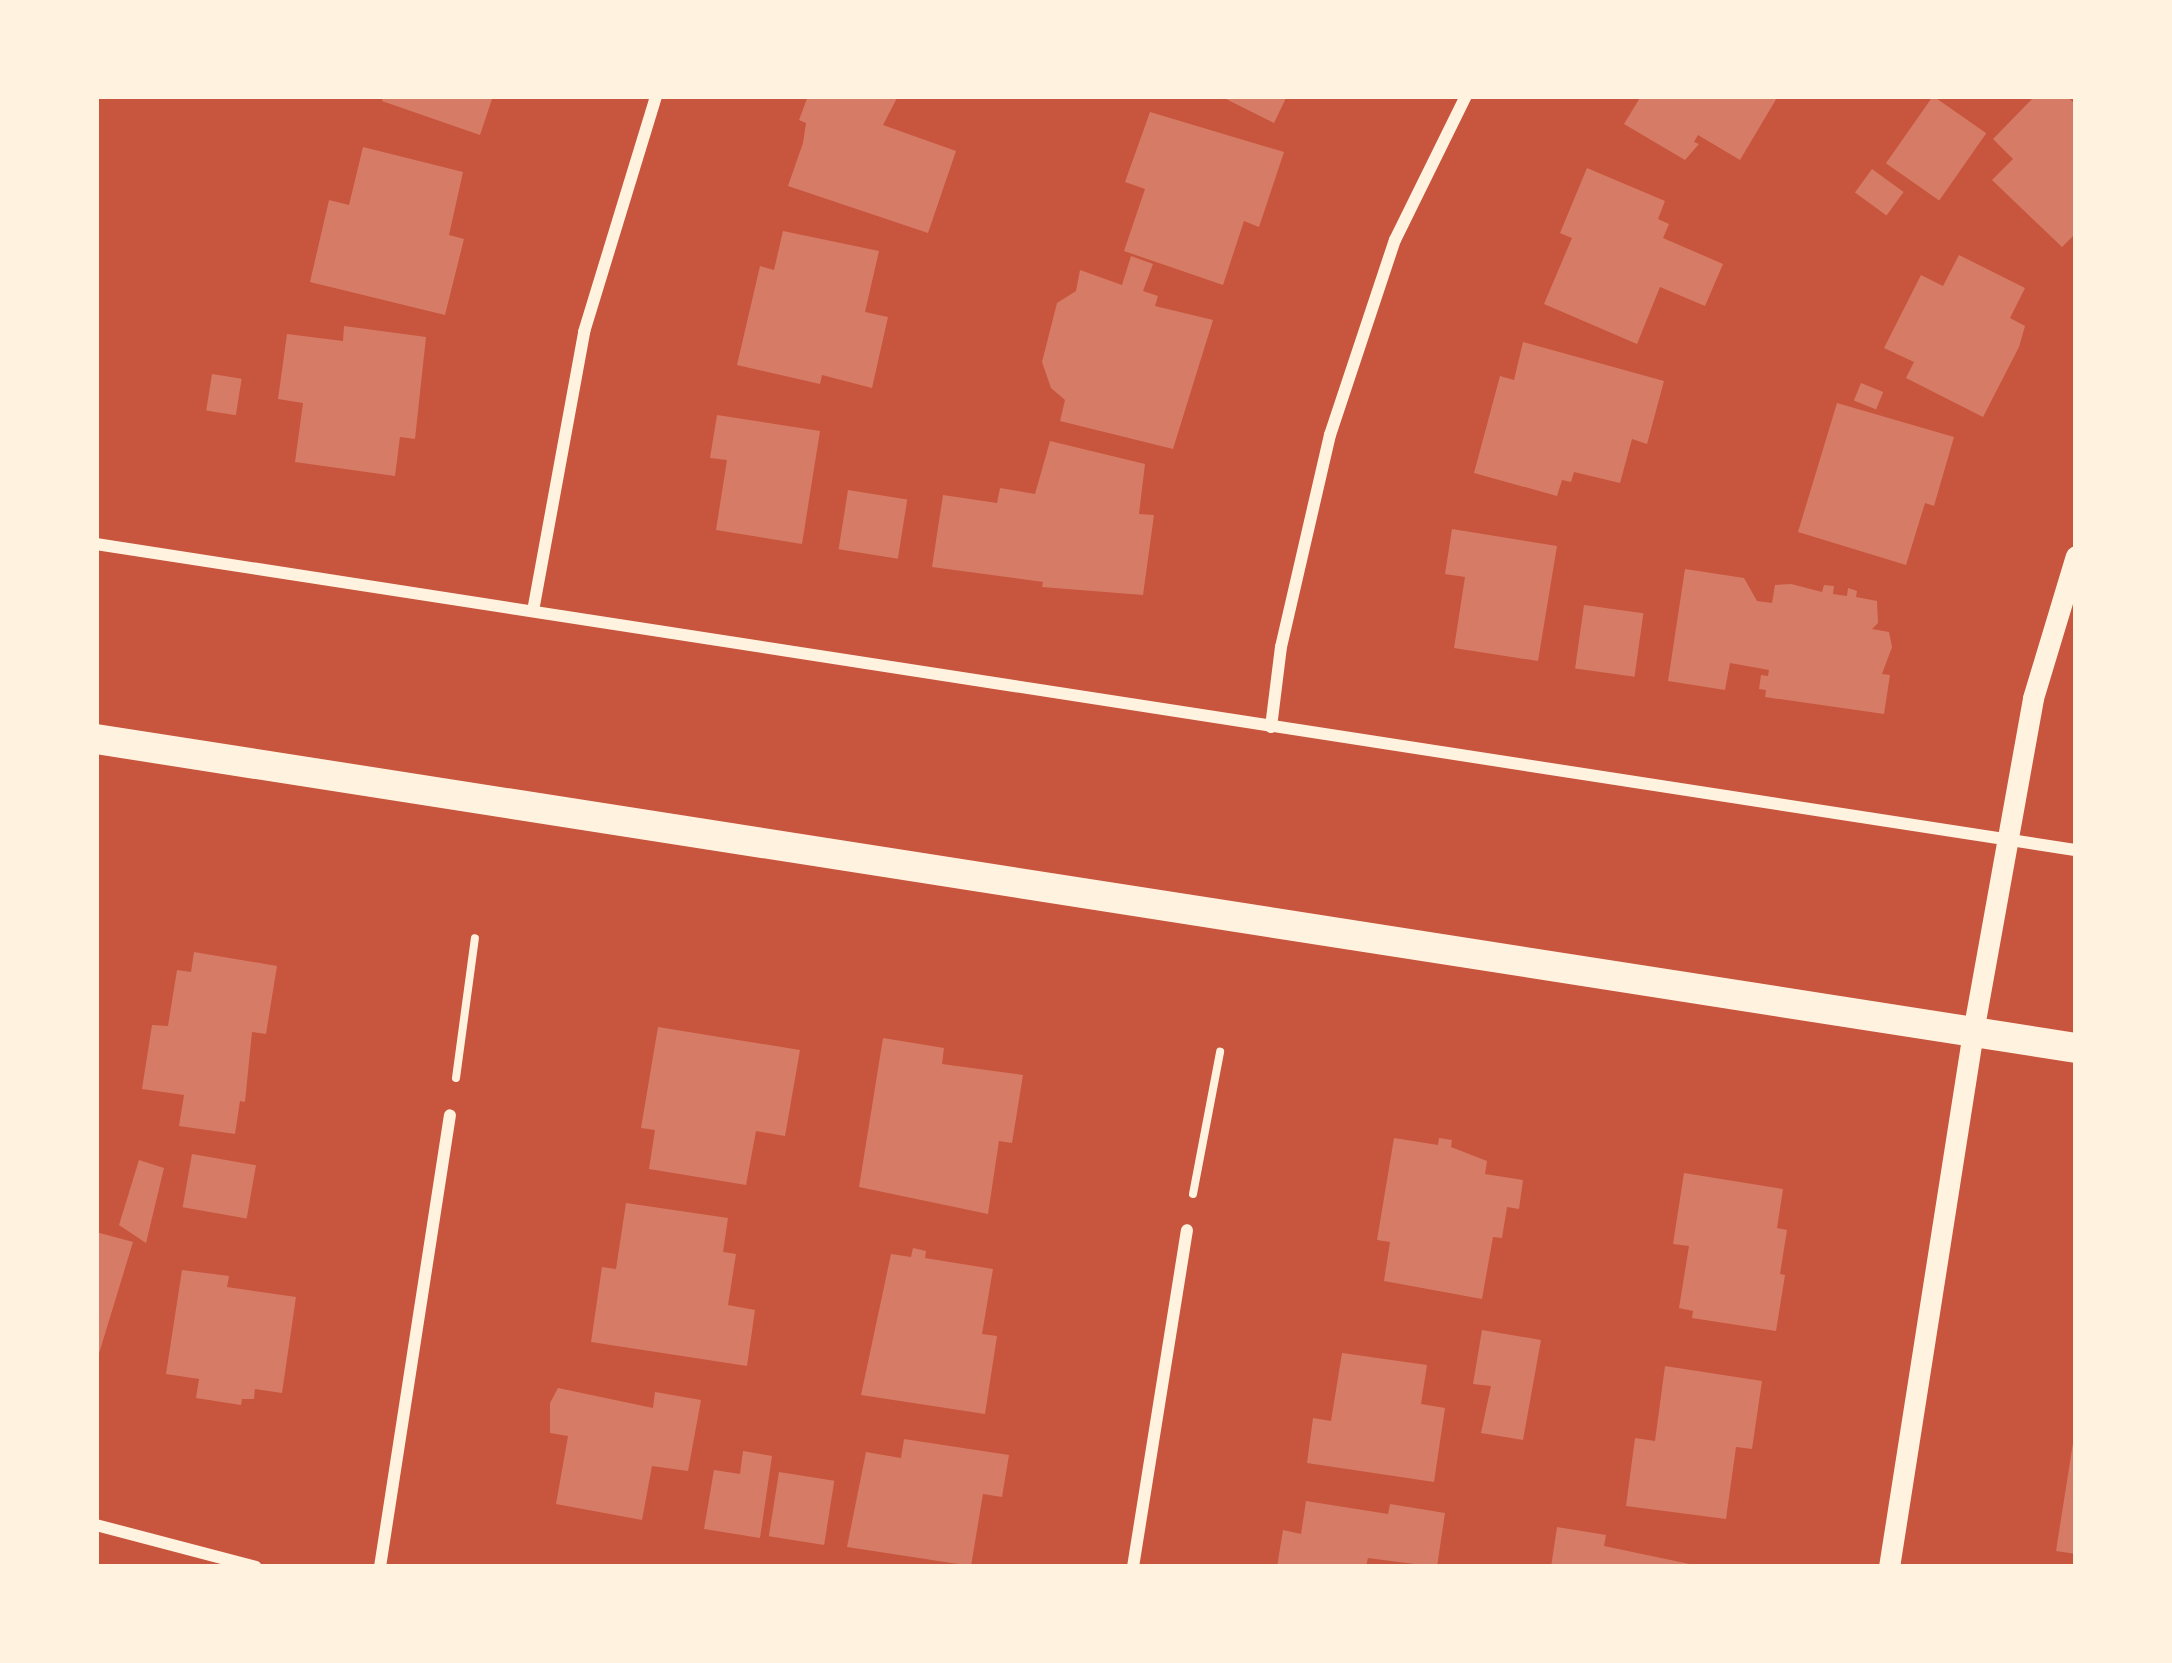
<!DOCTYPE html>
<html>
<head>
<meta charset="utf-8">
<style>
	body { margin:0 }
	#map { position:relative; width:2172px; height:1663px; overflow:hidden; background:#c8553d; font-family:"Titillium Web",sans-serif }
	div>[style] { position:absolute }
	.building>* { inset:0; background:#d67c66; transform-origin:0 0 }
	.path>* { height:8px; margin:-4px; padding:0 4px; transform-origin:4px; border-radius:4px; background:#fff3e0 }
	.minor>* { height:12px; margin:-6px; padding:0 6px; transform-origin:6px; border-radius:6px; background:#fff3e0 }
	.tertiary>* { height:21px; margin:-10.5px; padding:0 10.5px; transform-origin:10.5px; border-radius:10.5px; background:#fff3e0 }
	.primary>* { height:30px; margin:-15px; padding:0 15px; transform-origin:15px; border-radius:15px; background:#fff3e0 }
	span { translate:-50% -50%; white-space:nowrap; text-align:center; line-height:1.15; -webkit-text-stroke:12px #fff3e0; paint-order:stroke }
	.frame { position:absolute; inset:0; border:99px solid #fff3e0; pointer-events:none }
</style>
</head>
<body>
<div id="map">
	<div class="building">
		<div style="clip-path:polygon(384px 96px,493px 96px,480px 135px,382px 101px)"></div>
		<div style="clip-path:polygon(808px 96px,898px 96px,883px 125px,956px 151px,928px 233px,788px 186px,803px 143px,806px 123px,799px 120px)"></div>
		<div style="clip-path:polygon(1220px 96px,1287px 96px,1274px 123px)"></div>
		<div style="clip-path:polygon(1641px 96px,1778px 96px,1740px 160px,1698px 135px,1694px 142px,1699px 144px,1685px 160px,1624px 124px)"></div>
		<div style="left:1933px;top:96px;width:65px;height:82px;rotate:35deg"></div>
		<div style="clip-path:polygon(2035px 96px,2067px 96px,2076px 105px,2076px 233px,2062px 247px,1992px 180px,2013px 159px,1993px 139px)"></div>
		<div style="clip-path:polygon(1150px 112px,1284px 152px,1259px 227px,1244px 221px,1223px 285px,1124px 251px,1145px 189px,1125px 182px)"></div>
		<div style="clip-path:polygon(363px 147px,463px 172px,449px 235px,464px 239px,445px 315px,310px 282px,329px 200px,349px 205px)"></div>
		<div style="clip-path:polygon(1587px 168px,1665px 201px,1658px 219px,1669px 224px,1663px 238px,1723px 264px,1705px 306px,1660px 287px,1637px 344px,1544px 304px,1572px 238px,1560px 233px)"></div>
		<div style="left:1872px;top:169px;width:39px;height:29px;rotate:36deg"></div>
		<div style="clip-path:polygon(783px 231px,879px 251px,865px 312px,888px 317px,872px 388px,822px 375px,820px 384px,737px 365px,760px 266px,774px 270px)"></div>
		<div style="clip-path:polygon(1959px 255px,2025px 288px,2010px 318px,2025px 326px,2019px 347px,1983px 417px,1906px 378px,1914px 362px,1884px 348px,1921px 275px,1943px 286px)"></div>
		<div style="clip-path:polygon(1131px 256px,1153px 264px,1143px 291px,1158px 296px,1155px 306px,1213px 320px,1173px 449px,1060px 421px,1065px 400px,1051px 388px,1042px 362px,1057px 303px,1076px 291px,1080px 270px,1122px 285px)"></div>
		<div style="clip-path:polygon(344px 326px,426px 337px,415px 439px,400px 437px,395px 476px,295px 462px,303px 403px,278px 399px,287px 334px,343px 341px)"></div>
		<div style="clip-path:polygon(1523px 342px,1664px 381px,1647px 444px,1632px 439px,1620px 483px,1574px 472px,1571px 482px,1562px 480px,1557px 496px,1474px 473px,1500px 376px,1514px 380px)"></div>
		<div style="left:212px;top:374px;width:30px;height:37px;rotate:9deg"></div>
		<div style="left:1861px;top:383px;width:24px;height:19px;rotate:22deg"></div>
		<div style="clip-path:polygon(1837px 403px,1954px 437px,1934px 506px,1925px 503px,1906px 565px,1798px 532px)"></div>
		<div style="clip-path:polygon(717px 415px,820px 431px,802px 544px,716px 530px,727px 460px,710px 458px)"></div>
		<div style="clip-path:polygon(1050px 441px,1145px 464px,1139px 514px,1154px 515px,1143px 595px,1042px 587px,1043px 582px,932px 567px,943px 495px,997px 503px,1000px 488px,1035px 494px)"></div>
		<div style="left:848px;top:490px;width:60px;height:60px;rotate:9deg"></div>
		<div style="clip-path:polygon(1452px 529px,1557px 546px,1538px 661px,1454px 648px,1465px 577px,1445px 574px)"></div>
		<div style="clip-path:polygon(1685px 569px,1744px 578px,1757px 601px,1772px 603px,1775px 585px,1791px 584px,1822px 592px,1824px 585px,1834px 586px,1833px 594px,1847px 596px,1848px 588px,1857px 591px,1856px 597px,1877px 601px,1878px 623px,1872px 629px,1889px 632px,1892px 647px,1882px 674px,1890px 675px,1884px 714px,1765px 697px,1766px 690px,1759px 689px,1761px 675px,1768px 676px,1769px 670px,1730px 663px,1725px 690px,1668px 681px)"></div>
		<div style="left:1584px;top:605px;width:60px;height:64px;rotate:8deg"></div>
		<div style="clip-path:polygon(194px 952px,277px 966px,266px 1034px,252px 1032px,245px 1102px,240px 1101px,235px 1134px,179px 1126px,184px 1095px,142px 1089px,152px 1025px,168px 1026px,177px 970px,191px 972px)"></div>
		<div style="clip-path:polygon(658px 1027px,800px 1050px,785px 1136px,756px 1131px,746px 1185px,649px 1169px,655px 1130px,641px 1128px)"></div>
		<div style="clip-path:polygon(883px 1038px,944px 1048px,942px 1064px,1023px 1075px,1012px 1143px,999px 1141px,988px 1214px,859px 1187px)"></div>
		<div style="clip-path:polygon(1394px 1138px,1438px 1145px,1439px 1138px,1452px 1140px,1451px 1147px,1487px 1161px,1485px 1174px,1523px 1180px,1519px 1209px,1507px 1207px,1502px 1238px,1493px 1237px,1482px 1299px,1384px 1281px,1390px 1242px,1377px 1240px)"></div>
		<div style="left:192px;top:1154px;width:65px;height:54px;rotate:10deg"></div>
		<div style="clip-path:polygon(139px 1160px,164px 1168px,146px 1243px,119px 1225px)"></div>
		<div style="clip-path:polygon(1684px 1173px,1783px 1189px,1777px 1228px,1787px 1230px,1780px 1274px,1785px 1275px,1776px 1331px,1692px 1318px,1693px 1311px,1679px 1308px,1689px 1246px,1673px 1244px)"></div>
		<div style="clip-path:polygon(626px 1203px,728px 1218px,723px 1252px,736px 1254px,728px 1305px,755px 1310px,747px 1366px,591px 1342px,602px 1267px,616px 1269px)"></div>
		<div style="clip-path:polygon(96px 1232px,133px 1242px,97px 1360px,96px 1359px)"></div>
		<div style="clip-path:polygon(913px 1248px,926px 1251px,925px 1258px,993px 1269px,982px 1334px,997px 1336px,985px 1414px,861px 1395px,891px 1254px,911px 1257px)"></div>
		<div style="clip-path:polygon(182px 1270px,229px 1276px,227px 1287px,296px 1297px,282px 1393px,255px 1389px,254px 1399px,242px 1399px,241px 1405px,196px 1398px,199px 1379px,166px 1374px)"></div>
		<div style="clip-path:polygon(1482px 1330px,1541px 1340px,1523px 1440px,1481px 1433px,1491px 1386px,1473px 1384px)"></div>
		<div style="clip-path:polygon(1342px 1353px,1427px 1365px,1421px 1404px,1445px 1408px,1434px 1482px,1307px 1463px,1313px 1418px,1331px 1421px)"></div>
		<div style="clip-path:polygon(1665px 1366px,1762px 1381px,1752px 1449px,1736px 1447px,1726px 1519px,1626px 1506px,1635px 1438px,1655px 1441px)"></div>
		<div style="clip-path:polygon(558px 1388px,653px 1408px,655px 1392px,701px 1400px,688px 1471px,652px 1466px,642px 1520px,556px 1504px,568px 1436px,550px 1433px,550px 1403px)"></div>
		<div style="clip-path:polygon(904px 1439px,1009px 1455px,1002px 1497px,983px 1494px,971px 1566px,847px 1547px,866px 1452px,901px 1458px)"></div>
		<div style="clip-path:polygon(2073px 1443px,2076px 1443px,2076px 1554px,2056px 1551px)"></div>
		<div style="clip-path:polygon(743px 1451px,772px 1456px,760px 1538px,704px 1529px,714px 1470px,740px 1474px)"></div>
		<div style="left:779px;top:1472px;width:56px;height:65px;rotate:9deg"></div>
		<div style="clip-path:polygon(1306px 1501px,1388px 1514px,1390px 1504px,1445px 1513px,1437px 1567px,1368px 1558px,1366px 1567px,1277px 1567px,1283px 1530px,1301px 1534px)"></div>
		<div style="clip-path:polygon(1557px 1527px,1606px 1535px,1604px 1546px,1704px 1567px,1551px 1567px)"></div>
	</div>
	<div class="path">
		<div style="left:456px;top:1078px;width:141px;rotate:-82.3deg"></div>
		<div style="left:1193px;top:1194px;width:145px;rotate:-79.2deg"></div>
	</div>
	<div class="minor">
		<div style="left:96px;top:544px;width:2004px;rotate:8.79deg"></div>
		<div style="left:533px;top:611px;width:284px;rotate:-79.6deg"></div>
		<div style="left:584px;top:332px;width:247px;rotate:-73deg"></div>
		<div style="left:1271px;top:727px;width:81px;rotate:-82.9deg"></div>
		<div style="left:1281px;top:647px;width:218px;rotate:-77deg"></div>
		<div style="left:1330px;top:435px;width:206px;rotate:-71.6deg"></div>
		<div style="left:1395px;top:240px;width:161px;rotate:-63.8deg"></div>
		<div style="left:96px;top:1525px;width:165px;rotate:14.7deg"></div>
		<div style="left:380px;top:1567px;width:457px;rotate:-81.2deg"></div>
		<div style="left:1133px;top:1567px;width:341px;rotate:-80.9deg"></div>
	</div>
	<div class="tertiary">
		<div style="left:1889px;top:1567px;width:542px;rotate:-81.08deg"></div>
		<div style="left:1973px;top:1032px;width:339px;rotate:-79.8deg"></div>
		<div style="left:2033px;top:698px;width:148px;rotate:-73.2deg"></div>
	</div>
	<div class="primary">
		<div style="left:96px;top:739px;width:2004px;rotate:8.87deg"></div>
	</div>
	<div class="frame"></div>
</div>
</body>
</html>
